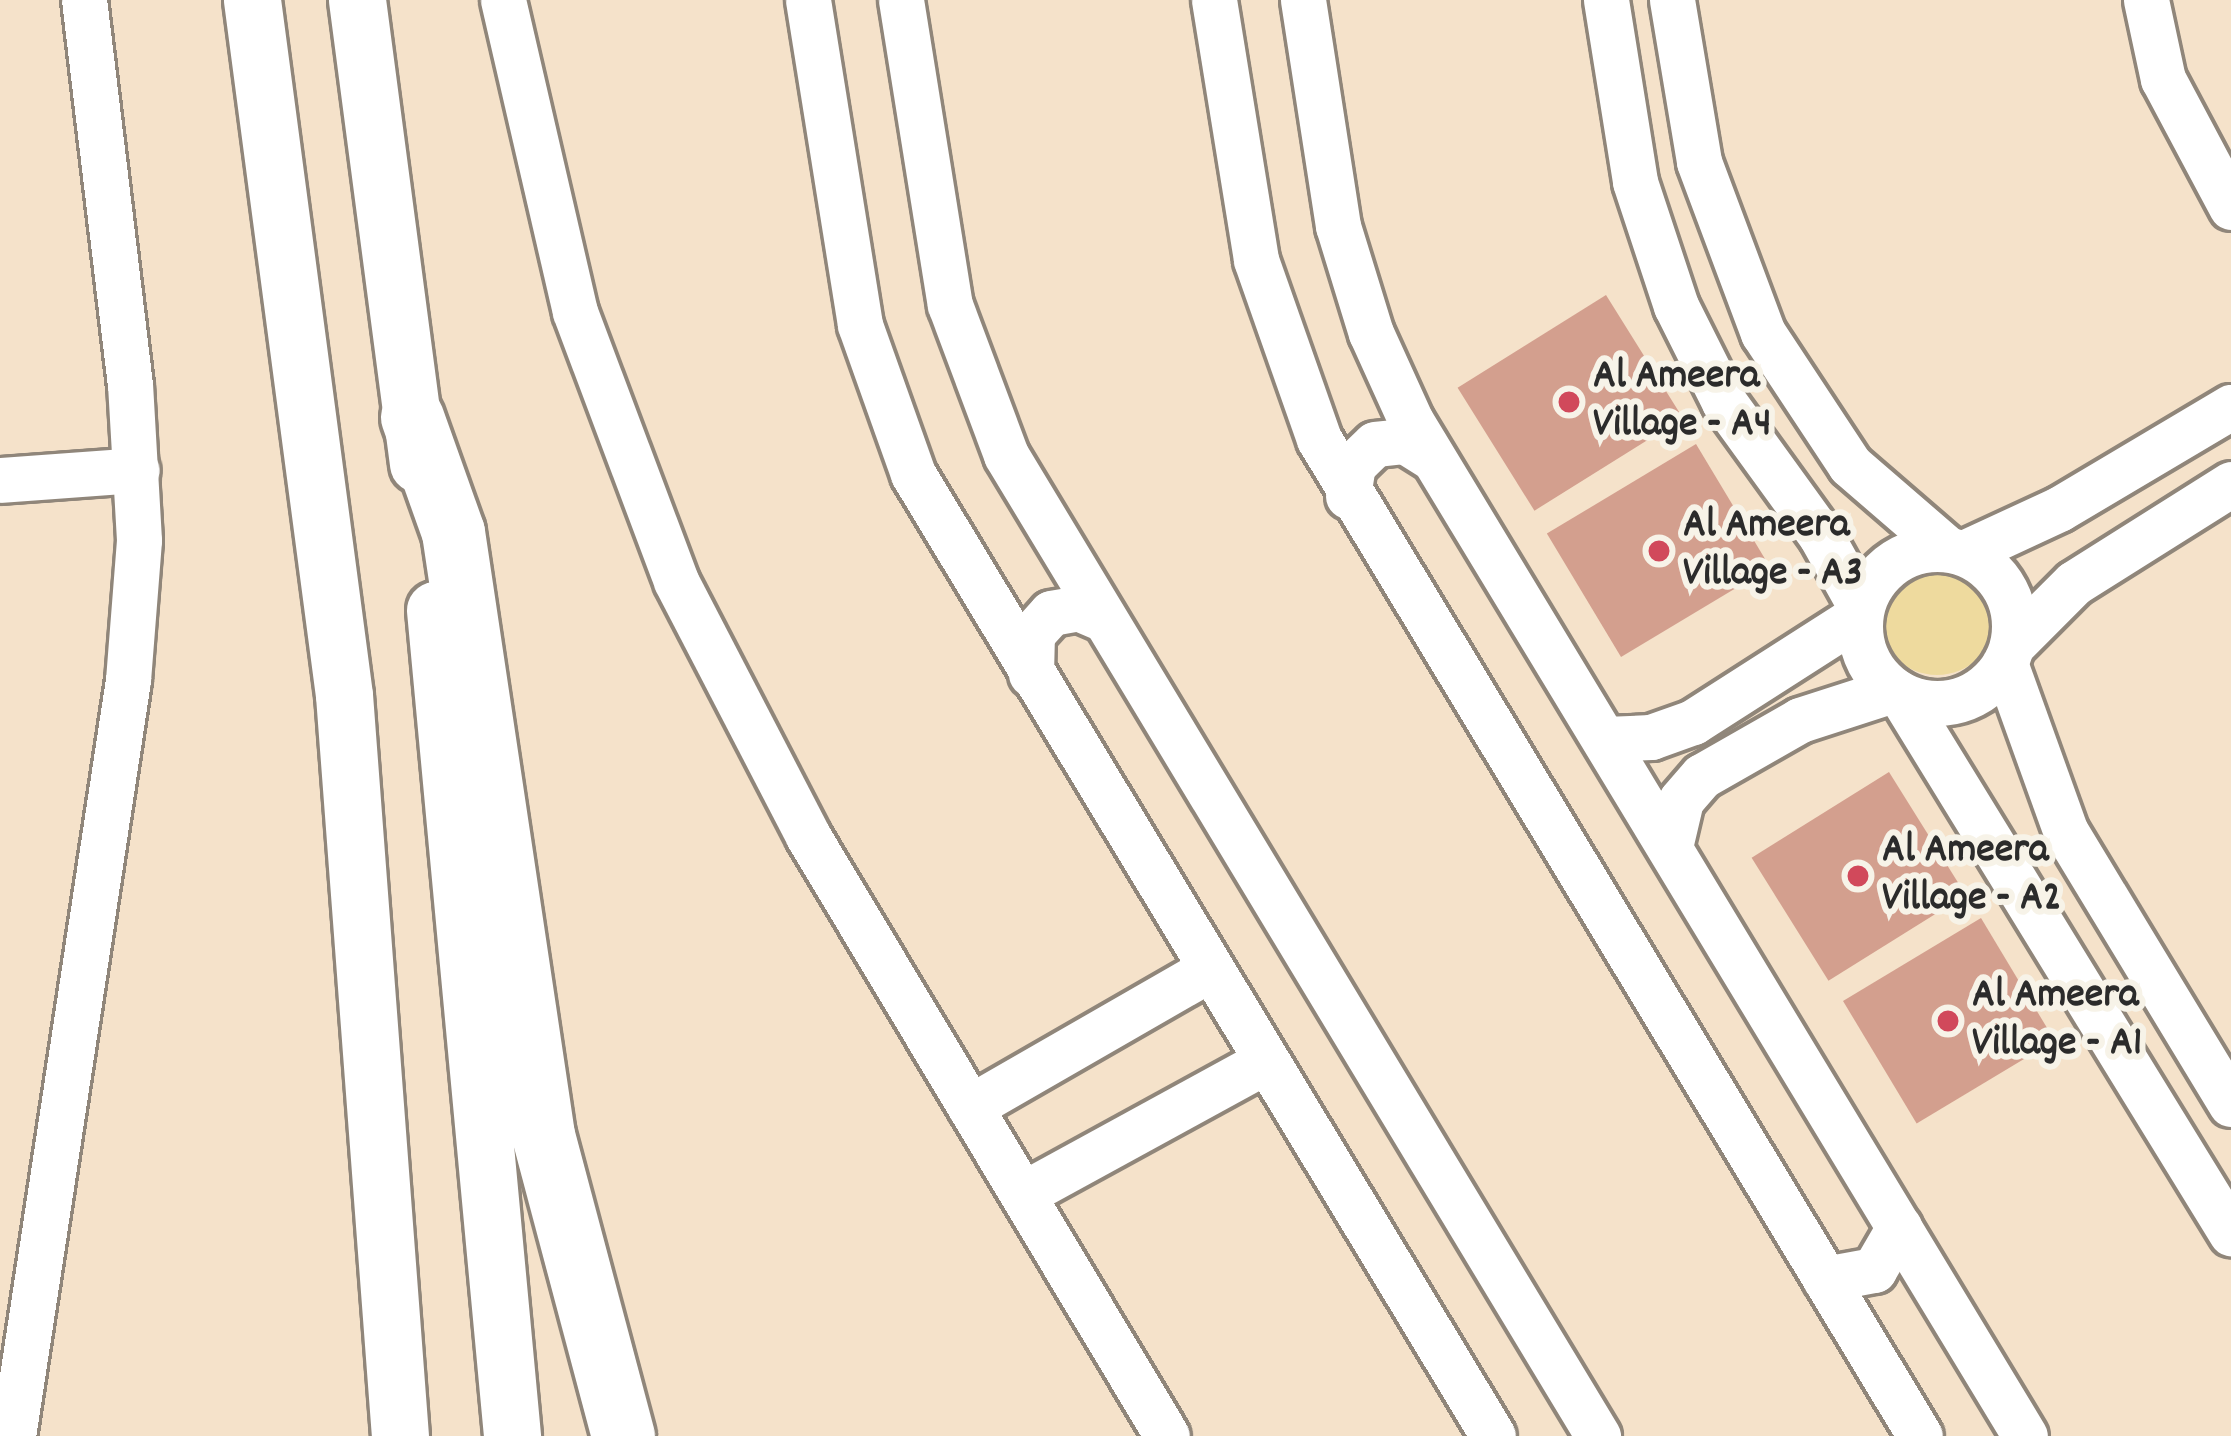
<!DOCTYPE html>
<html>
<head>
<meta charset="utf-8">
<style>
	body { margin:0 }
	#map { position:relative; width:2231px; height:1436px; overflow:hidden; background:#f5e2ca; font-family:Dekko,sans-serif }
	div>[style] { position:absolute }
	.sand>* { inset:0; background:#eeda9e }
	.round { border-radius:50% }
	.building>* { inset:0; background:#d39f8e; transform-origin:0 0 }
	.roads { filter:drop-shadow(3px 0 #90867a) drop-shadow(-3px 0 #90867a) drop-shadow(0 3px #90867a) drop-shadow(0 -3px #90867a) }
	.minor>* { height:45px; margin:-22.5px; padding:0 22.5px; transform-origin:22.5px; border-radius:22.5px; background:#fff }
	.minor>.ring { margin:-22.5px; padding:0; box-sizing:content-box; background:none; border:45px solid #fff; border-radius:50% }
	.major>* { height:57px; margin:-28.5px; padding:0 28.5px; transform-origin:28.5px; border-radius:28.5px; background:#fff }
	.highway>* { height:63px; margin:-31.5px; padding:0 31.5px; transform-origin:31.5px; border-radius:31.5px; background:#fff }
	.dots>* { width:33px; height:33px; translate:-50% -50%; box-sizing:border-box; border:6px solid #f7f3e8; border-radius:50% }
	span { translate:-50% -50%; white-space:nowrap; text-align:center; line-height:1.15; -webkit-text-stroke:12px #f7f3e8; paint-order:stroke }
	.poi-label { font-size:42px; color:#2b2b2b; font-weight:700 }
	.left { translate:0 -50%; text-align:left }
</style>
</head>
<body>
<div id="map">
	<div class="sand">
		<div class="round" style="left:1878px;top:557px;width:118px;height:118px"></div>
	</div>
	<div class="building">
		<div style="left:1606px;top:295px;width:145px;height:175px;rotate:58deg"></div>
		<div style="left:1696px;top:444px;width:144px;height:174px;rotate:59deg"></div>
		<div style="left:1889px;top:772px;width:145px;height:162px;rotate:58deg"></div>
		<div style="left:1981px;top:918px;width:143px;height:161px;rotate:59deg"></div>
	</div>
	<div class="roads">
		<div class="minor">
			<div style="left:503px;top:0;width:320px;rotate:77deg"></div>
			<div style="left:575px;top:312px;width:287px;rotate:69.4deg"></div>
			<div style="left:676px;top:581px;width:287px;rotate:62.6deg"></div>
			<div style="left:808px;top:836px;width:699px;rotate:59.11deg"></div>
			<div style="left:808px;top:0;width:329px;rotate:80.9deg"></div>
			<div style="left:860px;top:325px;width:158px;rotate:70.4deg"></div>
			<div style="left:913px;top:474px;width:1123px;rotate:58.91deg"></div>
			<div style="left:901px;top:0;width:309px;rotate:80.9deg"></div>
			<div style="left:950px;top:305px;width:160px;rotate:69.5deg"></div>
			<div style="left:1006px;top:455px;width:1146px;rotate:58.89deg"></div>
			<div style="left:1214px;top:0;width:263px;rotate:80.8deg"></div>
			<div style="left:1256px;top:260px;width:190px;rotate:70.6deg"></div>
			<div style="left:1319px;top:439px;width:1164px;rotate:58.92deg"></div>
			<div style="left:1303px;top:0;width:229px;rotate:81.2deg"></div>
			<div style="left:1338px;top:226px;width:112px;rotate:72.9deg"></div>
			<div style="left:1371px;top:333px;width:97px;rotate:65.6deg"></div>
			<div style="left:1411px;top:421px;width:1186px;rotate:58.83deg"></div>
			<div style="left:1606px;top:0;width:184px;rotate:80.9deg"></div>
			<div style="left:1635px;top:182px;width:131px;rotate:71.7deg"></div>
			<div style="left:1676px;top:306px;width:107px;rotate:63.4deg"></div>
			<div style="left:1724px;top:402px;width:165px;rotate:54.1deg"></div>
			<div style="left:1821px;top:536px;width:82px;rotate:60.9deg"></div>
			<div style="left:1672px;top:0;width:164px;rotate:80.5deg"></div>
			<div style="left:1699px;top:162px;width:183px;rotate:69.5deg"></div>
			<div style="left:1763px;top:333px;width:158px;rotate:56.6deg"></div>
			<div style="left:1850px;top:465px;width:127px;rotate:40.8deg"></div>
			<div style="left:2146px;top:0;width:81px;rotate:77.9deg"></div>
			<div style="left:2163px;top:79px;width:145px;rotate:62deg"></div>
			<div style="left:0;top:480px;width:137px;rotate:-4.2deg"></div>
			<div style="left:1348px;top:496px;width:31px;rotate:-81deg"></div>
			<div style="left:1353px;top:465px;width:30px;rotate:-44deg"></div>
			<div style="left:1375px;top:444px;width:30px;rotate:-6deg"></div>
			<div style="left:1405px;top:441px;width:31px;rotate:32deg"></div>
			<div class="ring" style="left:1860px;top:549px;width:109px;height:109px"></div>
			<div style="left:1964px;top:553px;width:105px;rotate:-24.9deg"></div>
			<div style="left:2059px;top:509px;width:200px;rotate:-30.7deg"></div>
			<div style="left:2013px;top:644px;width:86px;rotate:-45deg"></div>
			<div style="left:2074px;top:583px;width:186px;rotate:-32.2deg"></div>
			<div style="left:2005px;top:663px;width:180px;rotate:70.2deg"></div>
			<div style="left:2066px;top:832px;width:318px;rotate:58.8deg"></div>
			<div style="left:1031px;top:674px;width:40px;rotate:-88.6deg"></div>
			<div style="left:1032px;top:634px;width:28px;rotate:-48deg"></div>
			<div style="left:1051px;top:613px;width:27px;rotate:-10deg"></div>
			<div style="left:1078px;top:608px;width:28px;rotate:23deg"></div>
			<div style="left:1900px;top:694px;width:633px;rotate:58.45deg"></div>
			<div style="left:1606px;top:739px;width:45px;rotate:-2.5deg"></div>
			<div style="left:1651px;top:737px;width:45px;rotate:-19.7deg"></div>
			<div style="left:1693px;top:722px;width:198px;rotate:-32.6deg"></div>
			<div style="left:1670px;top:847px;width:48px;rotate:-76.8deg"></div>
			<div style="left:1681px;top:800px;width:32px;rotate:-49deg"></div>
			<div style="left:1702px;top:776px;width:113px;rotate:-29.7deg"></div>
			<div style="left:1800px;top:720px;width:98px;rotate:-17.9deg"></div>
			<div style="left:970px;top:1107px;width:277px;rotate:-29.9deg"></div>
			<div style="left:1023px;top:1194px;width:277px;rotate:-28.7deg"></div>
			<div style="left:1825px;top:1279px;width:50px;rotate:-10.4deg"></div>
			<div style="left:1874px;top:1270px;width:50px;rotate:-59.8deg"></div>
			<div style="left:13px;top:1436px;width:765px;rotate:-81.35deg"></div>
			<div style="left:128px;top:680px;width:140px;rotate:-85.5deg"></div>
			<div style="left:139px;top:540px;width:155px;rotate:-93.3deg"></div>
			<div style="left:130px;top:385px;width:388px;rotate:-96.8deg"></div>
		</div>
		<div class="major">
			<div style="left:252px;top:0;width:701px;rotate:82.46deg"></div>
			<div style="left:344px;top:695px;width:743px;rotate:85.68deg"></div>
			<div style="left:357px;top:0;width:468px;rotate:82.5deg"></div>
			<div style="left:435px;top:610px;width:830px;rotate:84.67deg"></div>
		</div>
		<div class="highway">
			<div style="left:412px;top:417px;width:122px;rotate:70.4deg"></div>
			<div style="left:453px;top:532px;width:610px;rotate:81.51deg"></div>
			<div style="left:543px;top:1135px;width:311px;rotate:75.1deg"></div>
		</div>
	</div>
	<div class="dots">
		<div style="left:1569px;top:402px;background:#d1495b"></div>
		<div style="left:1659px;top:551px;background:#d1495b"></div>
		<div style="left:1858px;top:876px;background:#d1495b"></div>
		<div style="left:1948px;top:1021px;background:#d1495b"></div>
	</div>
	<div class="poi-label">
		<span class="left" style="left:1593px;top:402px">Al Ameera<br>Village - A4</span>
		<span class="left" style="left:1683px;top:551px">Al Ameera<br>Village - A3</span>
		<span class="left" style="left:1882px;top:876px">Al Ameera<br>Village - A2</span>
		<span class="left" style="left:1972px;top:1021px">Al Ameera<br>Village - A1</span>
	</div>
</div>
</body>
</html>
